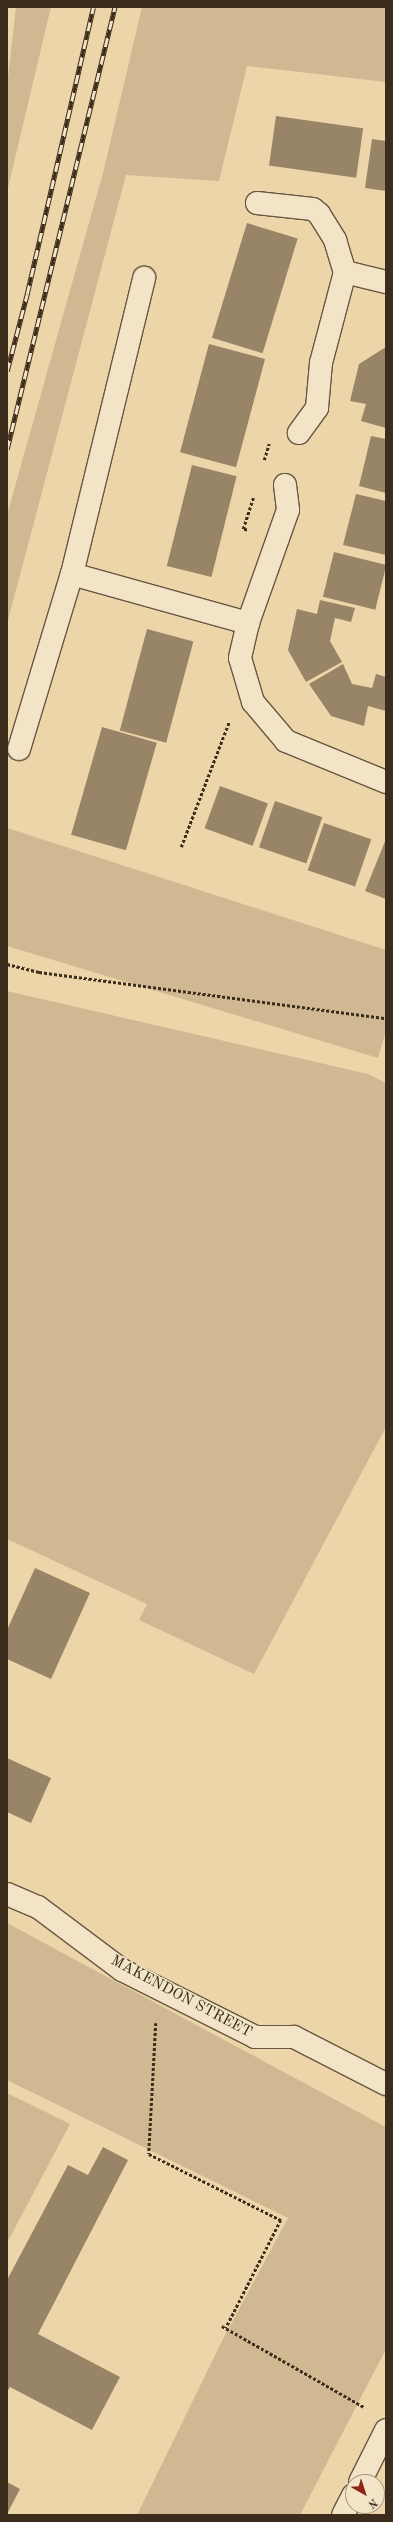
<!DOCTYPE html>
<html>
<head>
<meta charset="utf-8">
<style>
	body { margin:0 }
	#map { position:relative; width:393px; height:2522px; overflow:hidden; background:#edd5aa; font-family:"Old Standard TT",serif }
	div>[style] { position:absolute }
	.green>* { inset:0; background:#cfb892 }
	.building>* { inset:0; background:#988466; transform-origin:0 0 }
	.path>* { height:2.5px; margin-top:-1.25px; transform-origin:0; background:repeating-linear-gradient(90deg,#3c2c1c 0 3px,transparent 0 5px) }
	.roads { filter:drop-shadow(1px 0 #685640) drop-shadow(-1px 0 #685640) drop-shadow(0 1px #685640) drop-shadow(0 -1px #685640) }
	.minor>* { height:22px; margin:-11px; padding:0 11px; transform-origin:11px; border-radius:11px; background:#f3e4c8 }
	.rail>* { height:4.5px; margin-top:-2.25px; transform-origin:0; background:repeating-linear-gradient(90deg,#f3e4c8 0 9px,#3c2c1c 0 18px); box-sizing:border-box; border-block:1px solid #3c2c1c }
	span { translate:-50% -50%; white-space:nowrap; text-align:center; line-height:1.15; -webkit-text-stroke:3px #f3e4c8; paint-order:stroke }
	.street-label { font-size:15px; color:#3c2c1c }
	.frame { position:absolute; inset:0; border:8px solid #3c2c1c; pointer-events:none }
	.north { position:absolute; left:345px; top:2474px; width:40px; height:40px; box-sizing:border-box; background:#f3e4c8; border:1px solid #aa9a83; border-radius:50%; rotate:141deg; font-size:11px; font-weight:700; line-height:16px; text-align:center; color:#3c2c1c }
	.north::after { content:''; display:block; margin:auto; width:14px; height:18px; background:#8f2418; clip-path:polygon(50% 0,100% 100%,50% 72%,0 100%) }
</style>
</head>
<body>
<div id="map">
	<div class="green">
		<div style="clip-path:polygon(16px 7px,51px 7px,7px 192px,7px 86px)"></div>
		<div style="clip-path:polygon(142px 7px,386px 7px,386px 82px,247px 66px,219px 181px,126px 175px,7px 624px,7px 515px,103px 173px)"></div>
		<div style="clip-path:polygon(7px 828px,386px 950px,386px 1031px,378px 1058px,7px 946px)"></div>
		<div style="clip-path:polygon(7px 991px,368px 1074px,386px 1083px,386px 1427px,254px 1674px,139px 1620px,147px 1604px,7px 1539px)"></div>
		<div style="clip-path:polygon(7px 1923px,386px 2127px,386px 2349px,300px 2515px,137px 2515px,223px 2339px,288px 2218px,7px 2080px)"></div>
		<div style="clip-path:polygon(7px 2093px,70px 2124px,7px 2243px)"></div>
	</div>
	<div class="building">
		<div style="left:276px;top:116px;width:88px;height:50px;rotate:8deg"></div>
		<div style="clip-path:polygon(372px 139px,386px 141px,386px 191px,365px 188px)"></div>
		<div style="left:247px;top:223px;width:53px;height:120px;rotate:17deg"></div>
		<div style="left:209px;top:344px;width:58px;height:112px;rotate:15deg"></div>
		<div style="clip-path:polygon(386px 347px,386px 428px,361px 421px,366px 404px,350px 401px,359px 364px)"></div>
		<div style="clip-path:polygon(371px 436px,386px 439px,386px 493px,359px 486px)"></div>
		<div style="left:192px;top:465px;width:46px;height:104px;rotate:14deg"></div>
		<div style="clip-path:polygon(356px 494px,386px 501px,386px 555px,343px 545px)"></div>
		<div style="left:334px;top:552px;width:54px;height:46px;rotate:14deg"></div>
		<div style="clip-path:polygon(320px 600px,355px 608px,351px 622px,335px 618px,330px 641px,342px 662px,306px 682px,288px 650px,297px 609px,317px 614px)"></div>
		<div style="left:147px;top:629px;width:48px;height:105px;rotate:15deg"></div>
		<div style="clip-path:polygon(343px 664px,352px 684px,372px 688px,376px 674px,386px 677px,386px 711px,368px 706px,364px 726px,331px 716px,309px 684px)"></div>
		<div style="left:102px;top:727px;width:57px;height:112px;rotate:16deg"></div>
		<div style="left:220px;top:786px;width:51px;height:45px;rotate:20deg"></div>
		<div style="left:275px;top:801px;width:50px;height:49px;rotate:19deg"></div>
		<div style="left:324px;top:823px;width:50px;height:50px;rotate:19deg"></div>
		<div style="clip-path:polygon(386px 839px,386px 899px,365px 891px)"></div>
		<div style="clip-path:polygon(35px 1568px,90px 1593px,51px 1679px,7px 1659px,7px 1630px)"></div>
		<div style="clip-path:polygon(7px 1758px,51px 1778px,31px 1823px,7px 1812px)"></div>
		<div style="clip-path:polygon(103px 2147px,128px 2160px,38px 2334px,120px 2377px,92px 2430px,10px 2387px,7px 2392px,7px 2280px,68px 2165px,88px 2175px)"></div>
		<div style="clip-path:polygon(7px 2482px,20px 2489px,7px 2514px)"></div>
	</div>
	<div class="path">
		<div style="left:264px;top:460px;width:17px;rotate:-73deg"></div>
		<div style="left:247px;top:530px;width:4px;rotate:-166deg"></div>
		<div style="left:243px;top:529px;width:33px;rotate:-72deg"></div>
		<div style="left:181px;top:847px;width:134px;rotate:-69deg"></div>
		<div style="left:7px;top:964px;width:33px;rotate:14deg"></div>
		<div style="left:39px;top:972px;width:350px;rotate:7.6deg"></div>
		<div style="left:156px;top:2023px;width:131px;rotate:93.1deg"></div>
		<div style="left:149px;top:2154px;width:148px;rotate:26.6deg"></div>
		<div style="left:281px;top:2220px;width:121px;rotate:117deg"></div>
		<div style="left:222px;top:2326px;width:163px;rotate:29.7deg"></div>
	</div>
	<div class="roads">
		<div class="minor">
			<div style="left:257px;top:203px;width:56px;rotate:6.1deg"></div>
			<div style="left:313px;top:209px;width:8px;rotate:40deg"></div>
			<div style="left:319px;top:214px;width:31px;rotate:58deg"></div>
			<div style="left:335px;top:240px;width:34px;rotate:73deg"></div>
			<div style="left:345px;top:272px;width:94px;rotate:104.8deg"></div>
			<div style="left:321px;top:363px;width:45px;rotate:95.1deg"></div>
			<div style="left:317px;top:408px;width:31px;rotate:126deg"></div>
			<div style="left:345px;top:272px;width:42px;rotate:13.7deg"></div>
			<div style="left:285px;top:485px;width:25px;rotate:83deg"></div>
			<div style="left:288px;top:510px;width:120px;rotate:109.5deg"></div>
			<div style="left:248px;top:623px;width:36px;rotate:103deg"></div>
			<div style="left:240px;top:658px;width:46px;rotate:73.5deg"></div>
			<div style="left:253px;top:702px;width:51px;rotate:49.8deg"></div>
			<div style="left:286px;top:741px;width:108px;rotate:22.3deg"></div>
			<div style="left:72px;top:574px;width:183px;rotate:15.6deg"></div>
			<div style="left:19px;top:749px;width:183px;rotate:-73.2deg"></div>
			<div style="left:72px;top:574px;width:305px;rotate:-76.3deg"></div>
			<div style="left:7px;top:1894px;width:34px;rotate:23deg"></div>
			<div style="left:38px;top:1907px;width:105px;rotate:36.9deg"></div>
			<div style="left:122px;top:1970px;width:149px;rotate:26.7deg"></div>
			<div style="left:255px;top:2037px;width:39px"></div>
			<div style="left:294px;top:2037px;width:103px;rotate:27.1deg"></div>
			<div style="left:360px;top:2482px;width:58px;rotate:-63.4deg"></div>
			<div style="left:343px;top:2515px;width:22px;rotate:-63deg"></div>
		</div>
	</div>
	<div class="rail">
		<div style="left:7px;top:371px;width:80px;rotate:-75.4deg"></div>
		<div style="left:27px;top:294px;width:294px;rotate:-77deg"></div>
		<div style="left:7px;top:449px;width:455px;rotate:-76.3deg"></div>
	</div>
	<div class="street-label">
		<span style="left:181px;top:1997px;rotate:28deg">MAKENDON STREET</span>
	</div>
	<div class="frame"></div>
	<div class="north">N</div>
</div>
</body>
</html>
